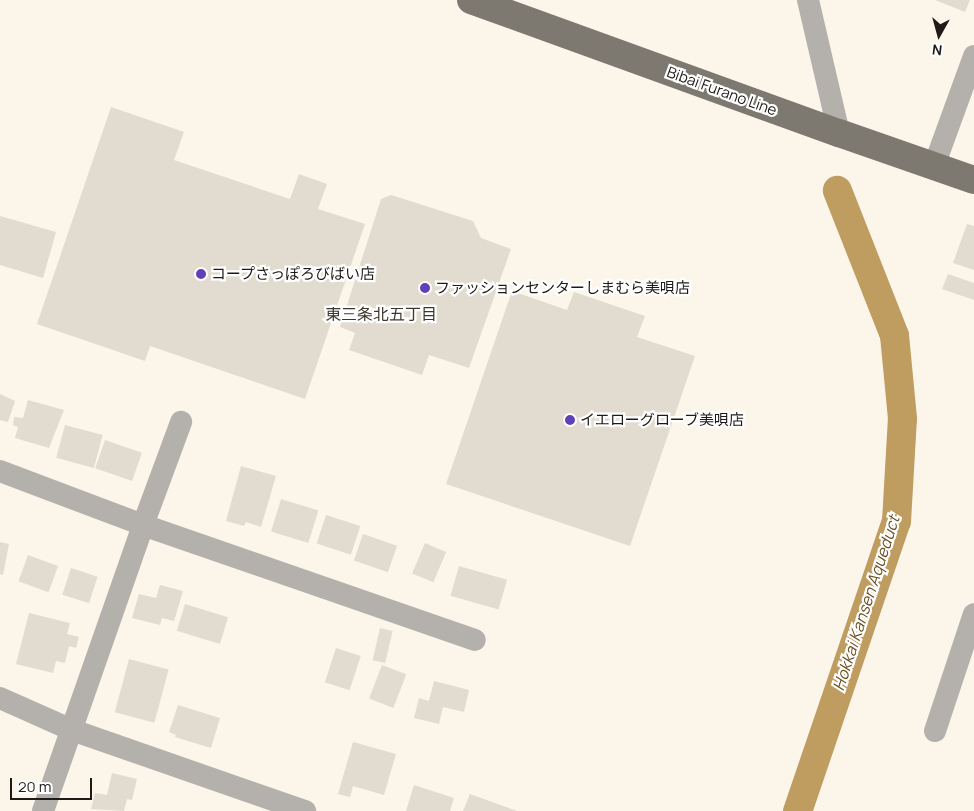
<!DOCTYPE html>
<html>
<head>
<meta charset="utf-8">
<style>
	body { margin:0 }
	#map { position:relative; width:974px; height:811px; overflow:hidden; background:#fcf5ea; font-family:Manrope,"Noto Sans JP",sans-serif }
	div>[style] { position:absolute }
	.canal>* { height:29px; margin:-14.5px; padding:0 14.5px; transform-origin:14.5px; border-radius:14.5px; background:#bf9c5f }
	.building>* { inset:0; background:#e2dbd0; transform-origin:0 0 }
	.street>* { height:22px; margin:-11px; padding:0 11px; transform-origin:11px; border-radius:11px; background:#b4b1ac }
	.primary>* { height:28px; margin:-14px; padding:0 14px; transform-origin:14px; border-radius:14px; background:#7d7870 }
	.dots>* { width:14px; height:14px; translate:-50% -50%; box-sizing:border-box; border:2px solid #fff; border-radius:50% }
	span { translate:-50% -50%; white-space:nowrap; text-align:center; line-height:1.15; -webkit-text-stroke:4.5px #fff; paint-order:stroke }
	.street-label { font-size:15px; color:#1d1a17 }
	.poi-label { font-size:15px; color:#1d1a17 }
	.left { translate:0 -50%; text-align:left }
	.neighbourhood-label { font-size:16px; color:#3d382f }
	.water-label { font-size:16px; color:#6a5122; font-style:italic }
	.north { position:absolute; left:914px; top:10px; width:50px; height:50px; -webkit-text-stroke:4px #fff; paint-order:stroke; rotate:187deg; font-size:14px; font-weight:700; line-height:20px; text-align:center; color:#1d1a17 }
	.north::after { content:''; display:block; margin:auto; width:18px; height:22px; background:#1d1a17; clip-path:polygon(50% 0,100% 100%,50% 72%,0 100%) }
	.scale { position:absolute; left:10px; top:778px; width:82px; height:22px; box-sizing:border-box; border:2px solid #1d1a17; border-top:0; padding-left:6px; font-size:15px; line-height:18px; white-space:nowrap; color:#1d1a17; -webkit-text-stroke:4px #fff; paint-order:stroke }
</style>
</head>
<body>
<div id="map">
	<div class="canal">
		<div style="left:797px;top:811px;width:306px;rotate:-71.2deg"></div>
		<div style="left:896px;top:521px;width:103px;rotate:-86.7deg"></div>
		<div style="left:902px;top:418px;width:83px;rotate:-95.5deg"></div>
		<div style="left:894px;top:335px;width:156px;rotate:-111.5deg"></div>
	</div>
	<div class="building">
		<div style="clip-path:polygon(935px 0,970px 0,965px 12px)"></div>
		<div style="clip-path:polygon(111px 107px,184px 132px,174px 160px,290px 199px,299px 174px,327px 184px,318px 209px,365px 224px,305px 399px,150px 346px,145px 361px,37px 324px)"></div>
		<div style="clip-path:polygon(391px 195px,473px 221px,481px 238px,511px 249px,469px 368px,429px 355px,422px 375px,349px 350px,355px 333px,340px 327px,381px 199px)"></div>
		<div style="clip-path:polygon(0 216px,56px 232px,43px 278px,0 265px)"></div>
		<div style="clip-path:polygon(967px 224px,974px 226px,974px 270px,953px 263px)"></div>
		<div style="clip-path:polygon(948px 274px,974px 283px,974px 300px,942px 289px)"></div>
		<div style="clip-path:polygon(512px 291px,567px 310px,574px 292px,645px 316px,637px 337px,695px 356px,630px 546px,446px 484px)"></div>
		<div style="clip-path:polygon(0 394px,15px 401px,8px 422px,0 420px)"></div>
		<div style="clip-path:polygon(28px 400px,64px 410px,49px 448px,15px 438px,18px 427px,13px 425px,14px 417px,23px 418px)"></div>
		<div style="left:65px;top:425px;width:39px;height:34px;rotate:15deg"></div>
		<div style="left:105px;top:440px;width:39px;height:30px;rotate:19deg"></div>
		<div style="clip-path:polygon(241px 466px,276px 476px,261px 527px,246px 522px,244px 526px,226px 521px)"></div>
		<div style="left:281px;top:499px;width:39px;height:34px;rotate:17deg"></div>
		<div style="left:326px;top:515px;width:36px;height:30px;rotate:18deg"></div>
		<div style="left:363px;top:534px;width:36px;height:28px;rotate:19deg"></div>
		<div style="clip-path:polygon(0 542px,9px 544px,3px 575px,0 574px)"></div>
		<div style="left:425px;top:543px;width:23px;height:33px;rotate:23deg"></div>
		<div style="left:28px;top:555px;width:32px;height:28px;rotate:20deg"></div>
		<div style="left:459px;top:566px;width:50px;height:31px;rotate:16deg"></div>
		<div style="left:71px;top:568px;width:28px;height:28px;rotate:18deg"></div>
		<div style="clip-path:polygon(160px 585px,183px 591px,174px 621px,162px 618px,160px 625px,132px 618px,139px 594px,156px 598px)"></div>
		<div style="left:185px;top:604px;width:45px;height:28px;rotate:17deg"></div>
		<div style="clip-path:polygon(29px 613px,70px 623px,67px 634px,79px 637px,76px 648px,69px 646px,65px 663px,56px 661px,53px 673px,16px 664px)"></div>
		<div style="left:380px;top:628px;width:13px;height:33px;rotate:13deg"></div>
		<div style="left:336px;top:648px;width:26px;height:36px;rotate:18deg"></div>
		<div style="left:129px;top:659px;width:41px;height:55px;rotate:15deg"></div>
		<div style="left:382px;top:665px;width:26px;height:36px;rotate:21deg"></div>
		<div style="clip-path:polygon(434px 681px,469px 690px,464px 712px,443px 707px,439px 724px,414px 718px,419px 698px,429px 701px)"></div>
		<div style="clip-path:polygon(178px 705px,220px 718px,211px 748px,175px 737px,176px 735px,169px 732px)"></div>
		<div style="clip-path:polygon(353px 742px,396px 754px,384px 795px,353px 786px,350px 797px,338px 794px)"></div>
		<div style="clip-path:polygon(112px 773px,137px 779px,132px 800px,127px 799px,124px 811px,91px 809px,95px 793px,107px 795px)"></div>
		<div style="clip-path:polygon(414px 785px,454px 798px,450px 811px,406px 811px)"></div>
		<div style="clip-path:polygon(470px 794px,517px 811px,463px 811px)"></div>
	</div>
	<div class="street">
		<div style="left:808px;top:0;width:137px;rotate:76.9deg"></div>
		<div style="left:934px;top:166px;width:117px;rotate:-70deg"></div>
		<div style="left:0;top:471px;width:153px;rotate:20.7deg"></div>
		<div style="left:143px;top:525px;width:351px;rotate:19.1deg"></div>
		<div style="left:0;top:698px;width:79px;rotate:24deg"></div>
		<div style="left:72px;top:730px;width:247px;rotate:19.2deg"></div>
		<div style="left:935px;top:731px;width:123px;rotate:-71.6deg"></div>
		<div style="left:43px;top:811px;width:303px;rotate:-70.7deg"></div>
		<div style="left:143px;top:525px;width:110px;rotate:-69.7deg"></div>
	</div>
	<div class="primary">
		<div style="left:471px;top:0;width:391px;rotate:19.9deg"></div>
		<div style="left:839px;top:133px;width:143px;rotate:19.2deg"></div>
	</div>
	<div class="dots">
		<div style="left:201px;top:274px;background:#613fb7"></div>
		<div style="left:425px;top:288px;background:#613fb7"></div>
		<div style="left:570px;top:420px;background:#613fb7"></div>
	</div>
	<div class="street-label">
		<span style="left:722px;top:91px;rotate:20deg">Bibai Furano Line</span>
	</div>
	<div class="poi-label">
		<span class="left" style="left:211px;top:274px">コープさっぽろびばい店</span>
		<span class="left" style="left:435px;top:288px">ファッションセンターしまむら美唄店</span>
		<span class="left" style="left:580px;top:420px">イエローグローブ美唄店</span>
	</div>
	<div class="neighbourhood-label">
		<span style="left:381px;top:314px">東三条北五丁目</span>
	</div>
	<div class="water-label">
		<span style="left:866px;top:603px;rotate:-72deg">Hokkai Kansen Aqueduct</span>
	</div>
	<div class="north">N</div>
	<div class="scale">20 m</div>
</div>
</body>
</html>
